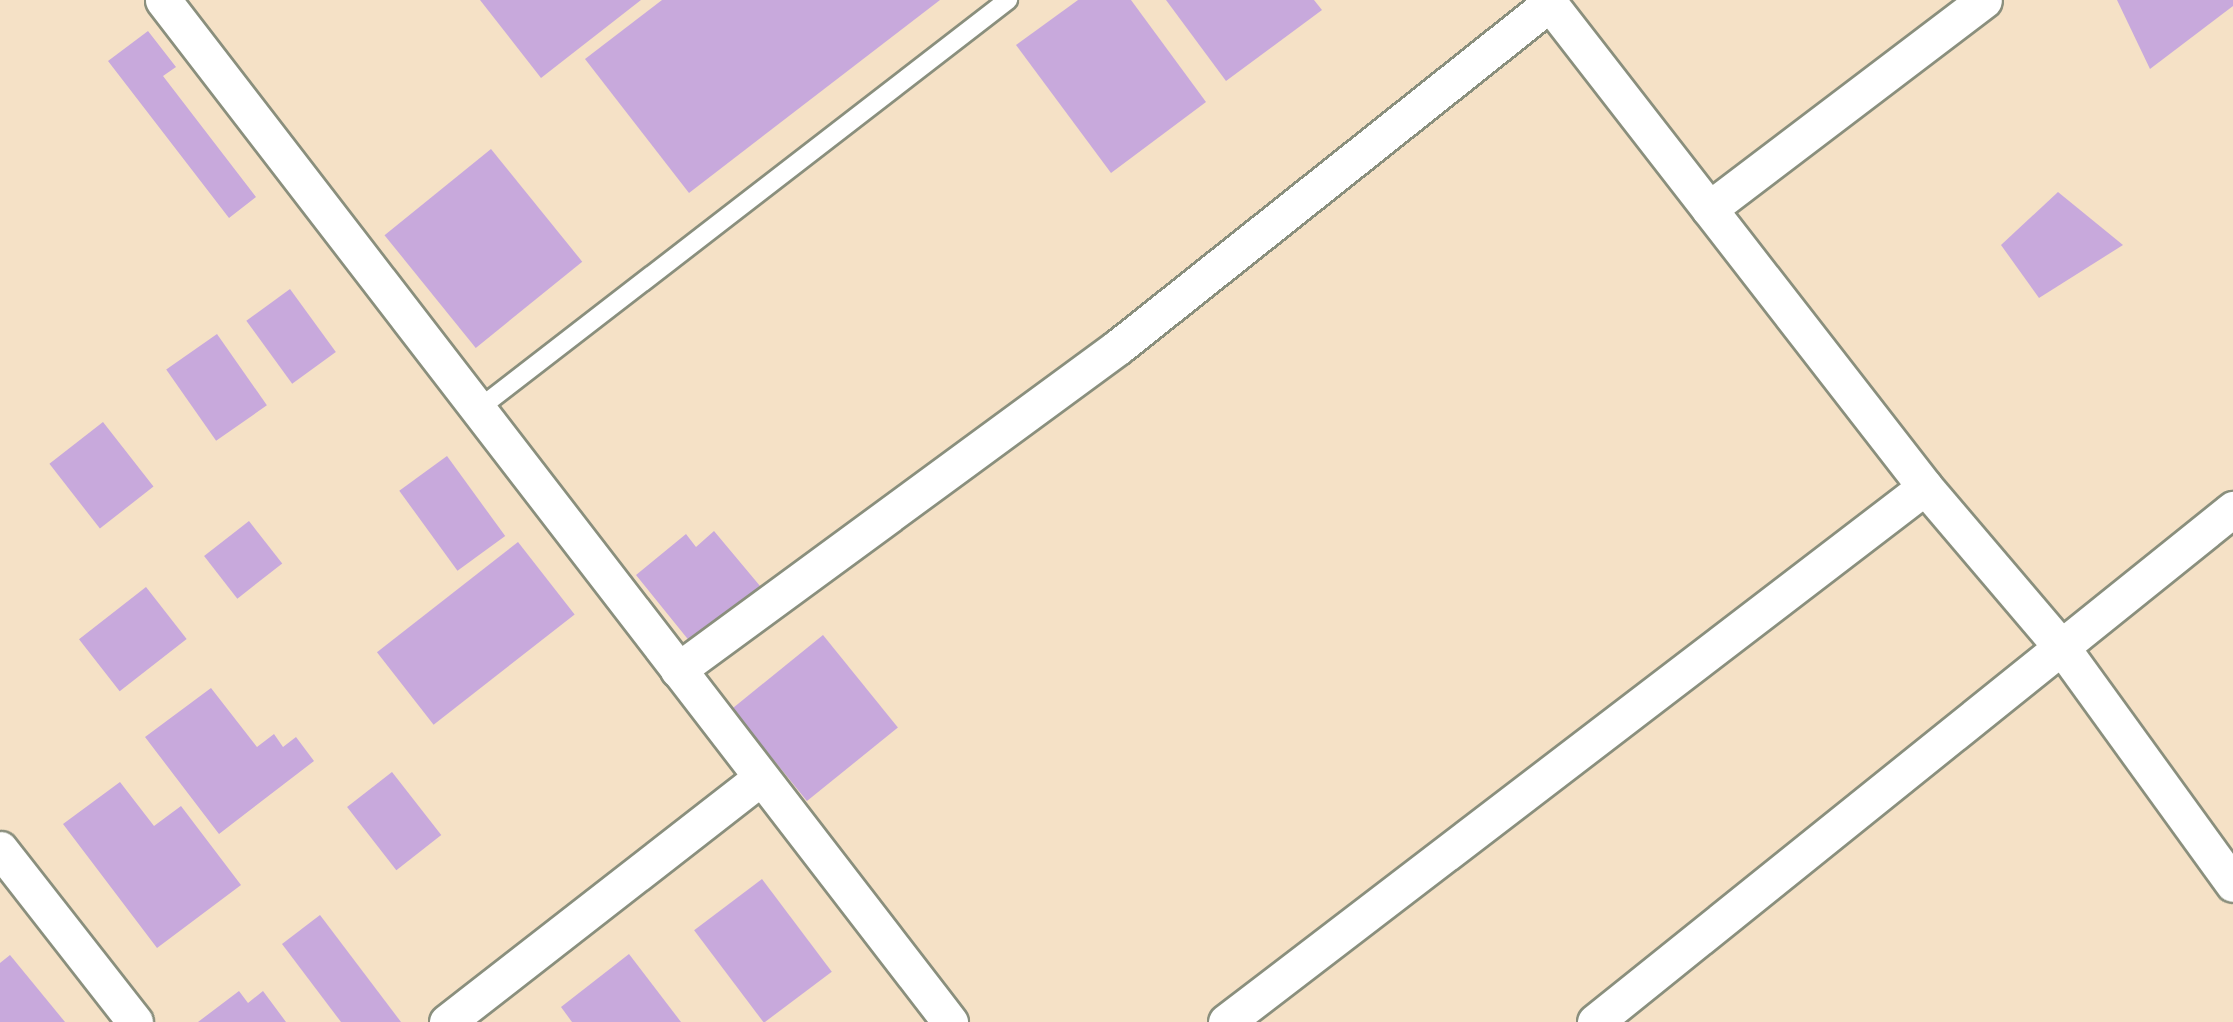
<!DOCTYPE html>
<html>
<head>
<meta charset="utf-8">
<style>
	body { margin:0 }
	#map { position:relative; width:2233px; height:1022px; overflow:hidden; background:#f5e1c6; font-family:"Shantell Sans",sans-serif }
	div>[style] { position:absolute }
	.building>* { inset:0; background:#c8a9dc; transform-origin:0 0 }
	.roads { filter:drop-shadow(2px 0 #8a8f7d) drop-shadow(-2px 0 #8a8f7d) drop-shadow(0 2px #8a8f7d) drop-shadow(0 -2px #8a8f7d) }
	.lane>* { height:18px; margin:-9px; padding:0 9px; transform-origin:9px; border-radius:9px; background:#fff }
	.street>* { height:35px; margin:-17.5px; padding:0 17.5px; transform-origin:17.5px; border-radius:17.5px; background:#fff }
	span { translate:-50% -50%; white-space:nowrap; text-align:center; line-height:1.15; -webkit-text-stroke:7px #fff; paint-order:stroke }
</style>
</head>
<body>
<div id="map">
	<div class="building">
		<div style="clip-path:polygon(480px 0,641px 0,541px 78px)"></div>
		<div style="clip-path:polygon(662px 0,940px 0,689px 193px,585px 59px)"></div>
		<div style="clip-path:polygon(1078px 0,1131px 0,1206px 102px,1111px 173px,1016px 45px)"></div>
		<div style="clip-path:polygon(1166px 0,1314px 0,1322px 10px,1226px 81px)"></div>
		<div style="clip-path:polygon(2117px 0,2233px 0,2233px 6px,2150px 69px)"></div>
		<div style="clip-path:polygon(148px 31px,176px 67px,163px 76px,256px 197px,229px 218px,108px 61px)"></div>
		<div style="left:491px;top:149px;width:145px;height:137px;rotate:51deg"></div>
		<div style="clip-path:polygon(2058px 192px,2123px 245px,2039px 298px,2001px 245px)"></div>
		<div style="left:290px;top:289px;width:78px;height:54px;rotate:54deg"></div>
		<div style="left:217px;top:334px;width:87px;height:62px;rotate:55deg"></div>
		<div style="left:103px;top:422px;width:82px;height:68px;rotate:52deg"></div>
		<div style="left:447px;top:456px;width:99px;height:59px;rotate:54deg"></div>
		<div style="left:249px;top:521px;width:54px;height:57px;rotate:52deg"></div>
		<div style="clip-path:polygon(714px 531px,765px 592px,695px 648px,636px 575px,686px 534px,696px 547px)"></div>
		<div style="left:518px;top:542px;width:92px;height:179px;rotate:52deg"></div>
		<div style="left:146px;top:587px;width:66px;height:85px;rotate:52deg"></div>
		<div style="left:823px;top:635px;width:119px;height:117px;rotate:51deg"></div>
		<div style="clip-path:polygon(211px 688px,257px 747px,274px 734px,283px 747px,296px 737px,314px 761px,219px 834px,145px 737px)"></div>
		<div style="left:392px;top:772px;width:80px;height:57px;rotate:52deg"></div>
		<div style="clip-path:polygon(120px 782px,154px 826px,181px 806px,241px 885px,157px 948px,63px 824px)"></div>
		<div style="left:762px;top:879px;width:116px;height:85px;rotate:53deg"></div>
		<div style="clip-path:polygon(320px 915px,401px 1022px,341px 1022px,282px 944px)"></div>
		<div style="clip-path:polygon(629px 954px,681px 1022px,572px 1022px,561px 1007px)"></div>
		<div style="clip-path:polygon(10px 955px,65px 1022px,0 1022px,0 963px)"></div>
		<div style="clip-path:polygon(239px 991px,248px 1003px,263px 991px,286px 1022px,198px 1022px)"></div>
	</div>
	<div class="roads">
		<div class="lane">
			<div style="left:477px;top:410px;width:671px;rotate:-37.67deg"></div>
		</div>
		<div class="street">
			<div style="left:163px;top:0;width:1290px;rotate:52.4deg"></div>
			<div style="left:1547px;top:0;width:616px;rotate:52.18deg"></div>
			<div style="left:1925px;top:487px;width:213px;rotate:49.6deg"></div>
			<div style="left:2063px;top:649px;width:290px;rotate:54.1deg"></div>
			<div style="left:1709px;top:209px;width:345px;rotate:-37.2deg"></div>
			<div style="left:678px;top:670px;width:546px;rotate:-36.28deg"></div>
			<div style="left:1118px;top:347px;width:551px;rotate:-38.51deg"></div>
			<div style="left:0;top:849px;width:219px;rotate:52deg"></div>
			<div style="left:447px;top:1022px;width:397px;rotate:-37.9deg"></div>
			<div style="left:1226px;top:1022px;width:880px;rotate:-37.43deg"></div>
			<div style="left:1595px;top:1022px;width:819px;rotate:-38.8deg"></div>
		</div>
	</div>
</div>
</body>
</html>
